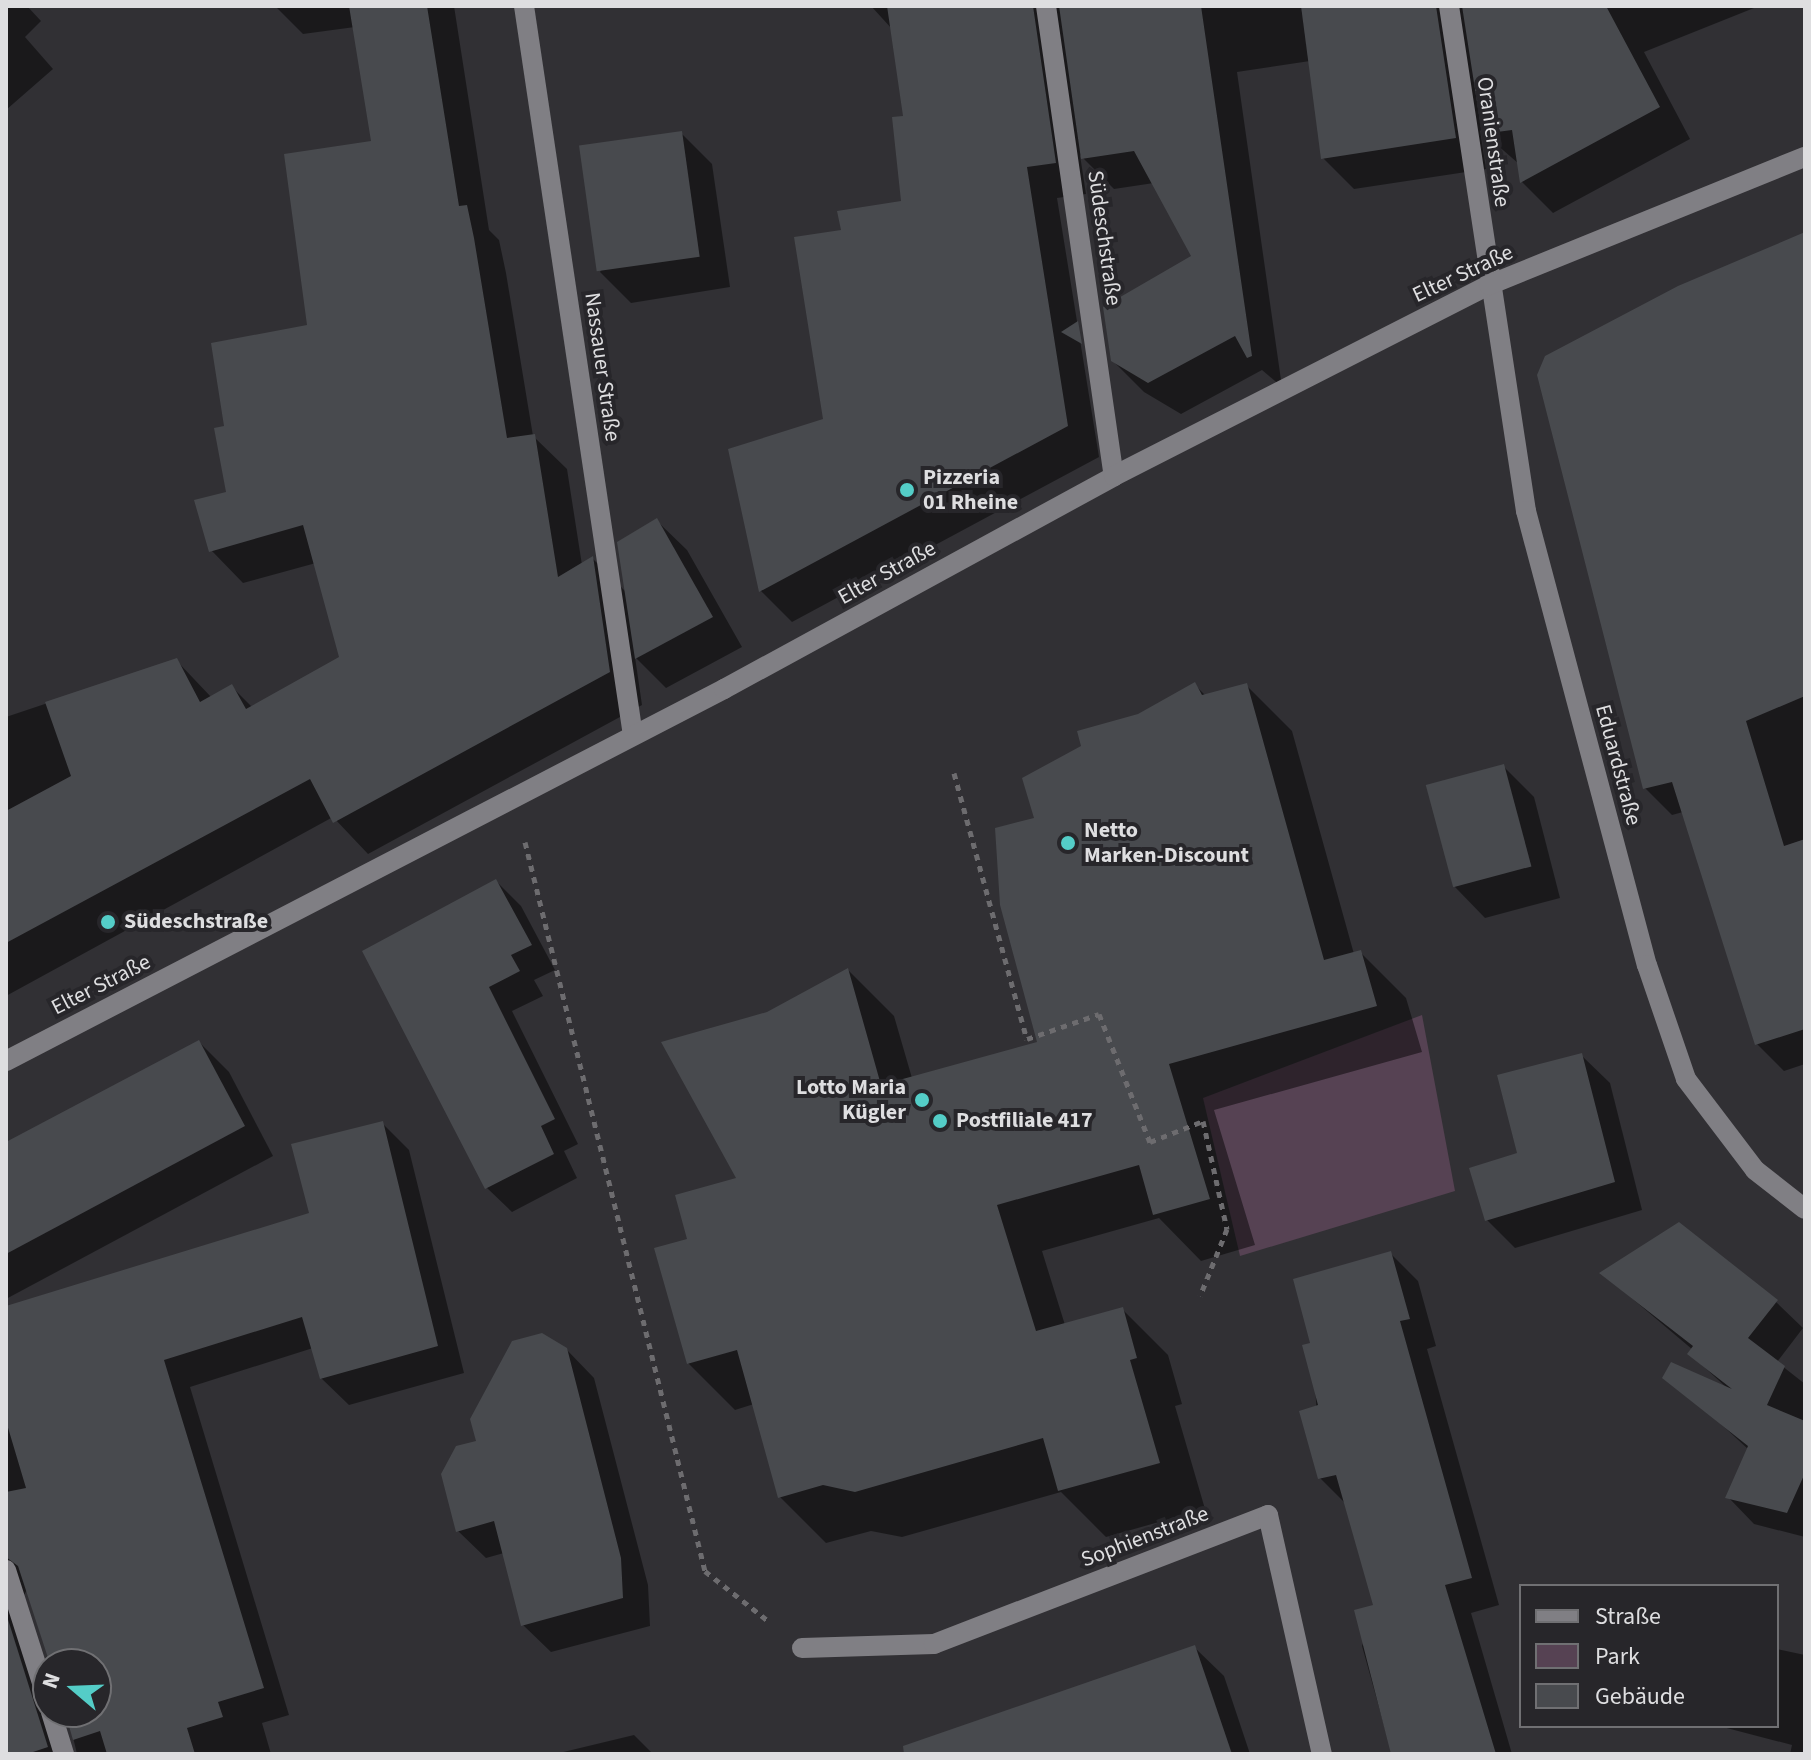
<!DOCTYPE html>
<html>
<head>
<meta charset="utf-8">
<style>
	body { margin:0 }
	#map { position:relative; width:1811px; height:1760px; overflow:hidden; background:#313034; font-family:"Source Sans 3",sans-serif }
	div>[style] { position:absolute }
	.green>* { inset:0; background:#564253 }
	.shadow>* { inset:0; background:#0007 }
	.building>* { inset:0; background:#484a4e; transform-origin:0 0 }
	.path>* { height:5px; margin-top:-2.5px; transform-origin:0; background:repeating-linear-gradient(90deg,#6d6c6f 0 6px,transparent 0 12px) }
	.street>* { height:20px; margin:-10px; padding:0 10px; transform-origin:10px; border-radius:10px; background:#807f84 }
	.secondary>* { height:20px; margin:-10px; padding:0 10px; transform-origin:10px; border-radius:10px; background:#807f84 }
	.dots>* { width:22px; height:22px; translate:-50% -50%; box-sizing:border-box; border:4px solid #27262a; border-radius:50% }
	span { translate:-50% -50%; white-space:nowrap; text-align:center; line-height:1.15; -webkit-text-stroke:8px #27262a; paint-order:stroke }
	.street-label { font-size:22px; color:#dedee0 }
	.poi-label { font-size:22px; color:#dedee0; font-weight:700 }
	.left { translate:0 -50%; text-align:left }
	.right { translate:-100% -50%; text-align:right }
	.frame { position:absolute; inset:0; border:8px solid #dedee0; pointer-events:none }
	.legend { position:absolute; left:1519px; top:1584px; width:260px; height:144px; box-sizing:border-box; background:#27262a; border:2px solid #707073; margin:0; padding:10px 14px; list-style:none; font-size:24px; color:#dedee0 }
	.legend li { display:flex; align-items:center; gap:16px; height:40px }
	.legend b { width:40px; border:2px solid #707073 }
	.north { position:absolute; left:32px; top:1648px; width:80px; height:80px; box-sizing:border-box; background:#27262a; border:2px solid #707073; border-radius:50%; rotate:289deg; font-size:22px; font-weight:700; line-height:32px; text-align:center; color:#dedee0 }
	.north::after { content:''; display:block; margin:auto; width:28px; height:36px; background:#54cdc7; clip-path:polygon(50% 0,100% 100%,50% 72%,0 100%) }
</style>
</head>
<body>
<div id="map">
	<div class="green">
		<div style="clip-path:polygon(1422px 1015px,1455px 1191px,1240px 1256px,1203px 1098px)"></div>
	</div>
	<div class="shadow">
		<div style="clip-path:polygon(6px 6px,27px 6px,41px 21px,25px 37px,53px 69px,6px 110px)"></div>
		<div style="clip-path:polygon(275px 6px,454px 6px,489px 230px,499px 240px,506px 273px,533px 436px,567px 469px,582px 565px,593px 559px,627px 593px,657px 521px,687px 550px,742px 647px,666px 688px,635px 657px,642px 705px,368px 854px,333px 817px,6px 996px,6px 717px,176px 660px,212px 698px,232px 687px,252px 707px,341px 658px,316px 563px,243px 583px,211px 550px,229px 493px,227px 428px,309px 327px,373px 143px,355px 27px,303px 34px)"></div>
		<div style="clip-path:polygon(871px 6px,1759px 6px,1644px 52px,1690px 139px,1553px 213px,1522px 182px,1519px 164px,1480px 130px,1486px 169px,1354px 189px,1323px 158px,1310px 61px,1237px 72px,1282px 387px,1262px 370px,1181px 414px,1144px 392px,1112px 360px,1194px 256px,1154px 183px,1114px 189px,1080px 155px,1086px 194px,1057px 198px,1099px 457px,792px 622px,761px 591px,730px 450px,825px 421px,844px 232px,904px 203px,905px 117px,892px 29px)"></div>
		<div style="clip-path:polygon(681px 133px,712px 164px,730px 287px,631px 303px,600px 272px)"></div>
		<div style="clip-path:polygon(1805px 236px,1805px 1064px,1784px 1071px,1757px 1044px,1683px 812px,1672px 815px,1645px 788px)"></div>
		<div style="clip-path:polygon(1195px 685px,1206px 696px,1246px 685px,1292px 731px,1354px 954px,1360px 952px,1406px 998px,1422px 1052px,1214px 1110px,1255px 1245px,1201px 1261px,1159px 1218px,1042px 1251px,1065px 1325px,1122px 1309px,1168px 1355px,1182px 1404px,1175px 1406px,1205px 1509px,1106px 1537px,1061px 1492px,902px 1537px,871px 1531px,826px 1543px,780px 1497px,754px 1404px,735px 1410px,688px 1363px,690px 1240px,739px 1179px,767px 1014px,848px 970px,894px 1016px,912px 1078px,1039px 1043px,1036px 820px,1138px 715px)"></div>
		<div style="clip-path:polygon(1503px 766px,1534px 797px,1560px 898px,1485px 918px,1455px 887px)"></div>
		<div style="clip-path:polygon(496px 881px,521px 906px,555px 970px,534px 980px,543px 996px,512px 1011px,578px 1144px,564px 1151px,577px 1178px,512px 1212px,487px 1188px,365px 952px)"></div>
		<div style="clip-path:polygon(199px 1042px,229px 1072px,273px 1156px,6px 1299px,6px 1145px)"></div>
		<div style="clip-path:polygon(1581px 1055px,1610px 1083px,1642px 1210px,1515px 1248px,1487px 1220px,1520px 1154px)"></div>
		<div style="clip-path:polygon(382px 1123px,409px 1150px,464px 1373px,349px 1405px,321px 1378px,313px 1348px,190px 1387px,289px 1715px,262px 1723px,271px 1754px,77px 1754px,67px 1712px,96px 1712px,96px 1664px,52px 1664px,28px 1588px,20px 1602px,68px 1754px,6px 1754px,6px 1308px,311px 1215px)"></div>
		<div style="clip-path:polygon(1391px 1254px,1418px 1281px,1436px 1346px,1427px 1349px,1499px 1605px,1471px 1613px,1512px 1754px,1392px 1754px,1362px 1646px,1375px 1607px,1347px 1505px,1320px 1478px,1313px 1344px)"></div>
		<div style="clip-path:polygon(1602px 1273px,1776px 1302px,1803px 1328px,1777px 1362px,1805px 1384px,1805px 1537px,1754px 1524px,1728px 1497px,1749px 1450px,1708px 1412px,1727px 1388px,1690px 1354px,1693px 1350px)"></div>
		<div style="clip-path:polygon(566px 1349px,594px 1378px,648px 1585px,650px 1626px,551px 1652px,523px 1625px,504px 1553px,486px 1558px,458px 1531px,478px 1443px)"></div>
		<div style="clip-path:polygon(1194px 1647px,1224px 1676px,1250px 1754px,914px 1754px)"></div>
		<div style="clip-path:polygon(1777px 1649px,1805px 1655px,1805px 1754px,1790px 1754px,1792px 1745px,1719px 1726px,1777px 1726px)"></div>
		<div style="clip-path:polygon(634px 1735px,653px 1754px,555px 1754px)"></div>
	</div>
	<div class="building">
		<div style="clip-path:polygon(349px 6px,427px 6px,459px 206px,467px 205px,474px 238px,507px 438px,535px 434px,558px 577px,593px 556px,610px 672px,333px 823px,310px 779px,6px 943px,6px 811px,71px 776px,45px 702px,177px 658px,200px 702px,232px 684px,246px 709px,339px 657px,303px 525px,209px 552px,194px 500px,226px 492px,214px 428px,224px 426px,211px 343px,307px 325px,284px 154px,371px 141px)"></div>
		<div style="clip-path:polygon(887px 6px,1033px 6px,1056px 163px,1027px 167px,1068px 426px,759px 592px,728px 449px,823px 419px,794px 237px,841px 230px,837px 211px,901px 201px,892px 117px,903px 116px)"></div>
		<div style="clip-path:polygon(1059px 6px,1201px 6px,1252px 356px,1247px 358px,1235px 336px,1148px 383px,1111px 361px,1103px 307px,1191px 256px,1134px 151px,1081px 159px)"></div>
		<div style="clip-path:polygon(1301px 6px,1436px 6px,1456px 138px,1321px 159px)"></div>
		<div style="clip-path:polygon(1462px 6px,1606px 6px,1660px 107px,1520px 183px,1512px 130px,1482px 134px)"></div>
		<div style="left:682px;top:131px;width:127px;height:104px;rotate:82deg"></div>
		<div style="clip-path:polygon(1805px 232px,1805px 696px,1746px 721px,1784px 846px,1805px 839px,1805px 1029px,1755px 1045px,1672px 782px,1643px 789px,1537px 375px,1545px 356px,1678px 286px)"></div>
		<div style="clip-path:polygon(1078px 321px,1082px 344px,1061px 332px)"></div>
		<div style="clip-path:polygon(657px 518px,713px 617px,635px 659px,617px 542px)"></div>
		<div style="clip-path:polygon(1195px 682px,1202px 695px,1247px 683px,1324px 960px,1361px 950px,1377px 1006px,1169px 1064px,1210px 1199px,1153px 1215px,1139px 1165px,997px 1205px,1036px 1331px,1123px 1307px,1137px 1358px,1130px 1360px,1160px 1463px,1058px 1491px,1043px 1438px,855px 1492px,823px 1485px,778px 1498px,737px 1350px,687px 1364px,654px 1248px,687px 1239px,675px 1195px,736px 1178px,661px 1042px,767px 1012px,848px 968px,881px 1085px,1037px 1042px,1000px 905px,995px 828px,1034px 818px,1022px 778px,1081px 746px,1077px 731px,1138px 714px)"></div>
		<div style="left:1504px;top:764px;width:106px;height:81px;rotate:75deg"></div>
		<div style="clip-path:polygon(496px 879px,532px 945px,511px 955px,520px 971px,489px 987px,555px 1119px,541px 1126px,554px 1154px,485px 1189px,362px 951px)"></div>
		<div style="clip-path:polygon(199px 1040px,245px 1126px,6px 1254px,6px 1142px)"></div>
		<div style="clip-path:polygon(1582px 1053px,1615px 1182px,1485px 1221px,1469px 1168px,1517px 1153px,1497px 1075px)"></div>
		<div style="clip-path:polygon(383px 1121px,438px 1346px,320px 1379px,302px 1317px,164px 1360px,264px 1688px,218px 1702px,223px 1717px,187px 1728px,195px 1754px,107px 1754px,100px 1731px,73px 1740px,65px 1712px,96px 1712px,96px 1664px,50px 1664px,18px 1566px,6px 1557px,6px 1492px,26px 1488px,6px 1421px,6px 1306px,309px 1213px,291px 1144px)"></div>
		<div style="clip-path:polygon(1679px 1222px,1778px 1300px,1748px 1338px,1785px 1366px,1767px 1405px,1805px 1421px,1805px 1473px,1787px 1513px,1725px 1498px,1748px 1446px,1662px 1378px,1671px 1362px,1732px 1389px,1687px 1354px,1693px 1346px,1599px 1273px)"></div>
		<div style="clip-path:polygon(1391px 1251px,1410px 1319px,1400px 1321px,1472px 1578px,1445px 1585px,1496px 1754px,1391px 1754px,1354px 1610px,1373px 1605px,1336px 1475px,1318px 1479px,1299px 1411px,1318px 1405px,1302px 1345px,1310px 1343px,1293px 1279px)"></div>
		<div style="clip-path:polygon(542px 1333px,567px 1348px,621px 1558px,623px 1598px,521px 1626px,494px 1521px,456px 1532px,441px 1474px,456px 1446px,476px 1441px,470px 1419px,512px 1341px)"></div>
		<div style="clip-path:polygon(6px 1613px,48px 1747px,27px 1754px,6px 1754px)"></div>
		<div style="clip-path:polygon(1195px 1645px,1232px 1754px,904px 1754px,903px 1746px)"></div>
	</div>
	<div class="path">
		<div style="left:954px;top:773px;width:276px;rotate:74.7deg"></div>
		<div style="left:1027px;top:1039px;width:76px;rotate:-19.1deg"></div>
		<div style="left:1099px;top:1014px;width:138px;rotate:68.3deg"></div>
		<div style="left:1150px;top:1142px;width:57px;rotate:-21.6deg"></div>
		<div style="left:1203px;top:1121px;width:111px;rotate:77.5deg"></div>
		<div style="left:1227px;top:1229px;width:72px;rotate:111.9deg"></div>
		<div style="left:525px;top:842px;width:751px;rotate:76.13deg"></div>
		<div style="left:705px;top:1571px;width:79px;rotate:38.3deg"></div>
	</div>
	<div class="street">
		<div style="left:524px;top:6px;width:737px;rotate:81.5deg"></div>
		<div style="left:1046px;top:6px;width:475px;rotate:81.8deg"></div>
		<div style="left:1449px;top:6px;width:511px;rotate:81.33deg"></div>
		<div style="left:1526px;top:511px;width:470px;rotate:75.1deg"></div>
		<div style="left:1647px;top:965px;width:120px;rotate:71.1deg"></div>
		<div style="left:1686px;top:1079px;width:114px;rotate:52.8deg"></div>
		<div style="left:1755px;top:1170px;width:63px;rotate:38deg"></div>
		<div style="left:6px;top:1570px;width:139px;rotate:72.3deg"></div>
		<div style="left:802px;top:1648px;width:132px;rotate:-1.7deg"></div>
		<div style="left:934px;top:1644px;width:358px;rotate:-21.1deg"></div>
		<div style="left:1268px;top:1515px;width:245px;rotate:77.3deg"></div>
		<div style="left:51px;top:1712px;width:44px;rotate:72.8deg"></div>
	</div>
	<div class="secondary">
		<div style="left:6px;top:1061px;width:809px;rotate:-27.39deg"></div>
		<div style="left:724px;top:689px;width:444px;rotate:-28.6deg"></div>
		<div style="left:1114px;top:476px;width:421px;rotate:-27deg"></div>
		<div style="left:1489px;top:285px;width:341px;rotate:-22.1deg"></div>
	</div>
	<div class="dots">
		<div style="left:907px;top:490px;background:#54cdc7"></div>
		<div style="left:1068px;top:843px;background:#54cdc7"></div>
		<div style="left:108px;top:922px;background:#54cdc7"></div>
		<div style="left:922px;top:1100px;background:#54cdc7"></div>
		<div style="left:940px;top:1121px;background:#54cdc7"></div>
	</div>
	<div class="street-label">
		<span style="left:1493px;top:142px;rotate:82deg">Oranienstraße</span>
		<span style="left:1104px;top:238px;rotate:82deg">Südeschstraße</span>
		<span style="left:1463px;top:274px;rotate:-25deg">Elter Straße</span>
		<span style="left:602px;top:367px;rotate:82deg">Nassauer Straße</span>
		<span style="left:887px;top:573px;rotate:-29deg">Elter Straße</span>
		<span style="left:1618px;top:765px;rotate:75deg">Eduardstraße</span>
		<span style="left:101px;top:985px;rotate:-27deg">Elter Straße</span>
		<span style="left:1145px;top:1537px;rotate:-21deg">Sophienstraße</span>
	</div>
	<div class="poi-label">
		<span class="left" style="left:923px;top:490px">Pizzeria<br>01 Rheine</span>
		<span class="left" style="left:1084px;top:843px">Netto<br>Marken-Discount</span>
		<span class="left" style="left:124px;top:922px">Südeschstraße</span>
		<span class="right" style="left:906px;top:1100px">Lotto Maria<br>Kügler</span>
		<span class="left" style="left:956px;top:1121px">Postfiliale 417</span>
	</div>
	<div class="frame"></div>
	<ul class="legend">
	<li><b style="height:10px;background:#807f84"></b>Straße</li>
	<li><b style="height:22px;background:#564253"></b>Park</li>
	<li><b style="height:22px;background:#484a4e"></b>Gebäude</li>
	</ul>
	<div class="north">N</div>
</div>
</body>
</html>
